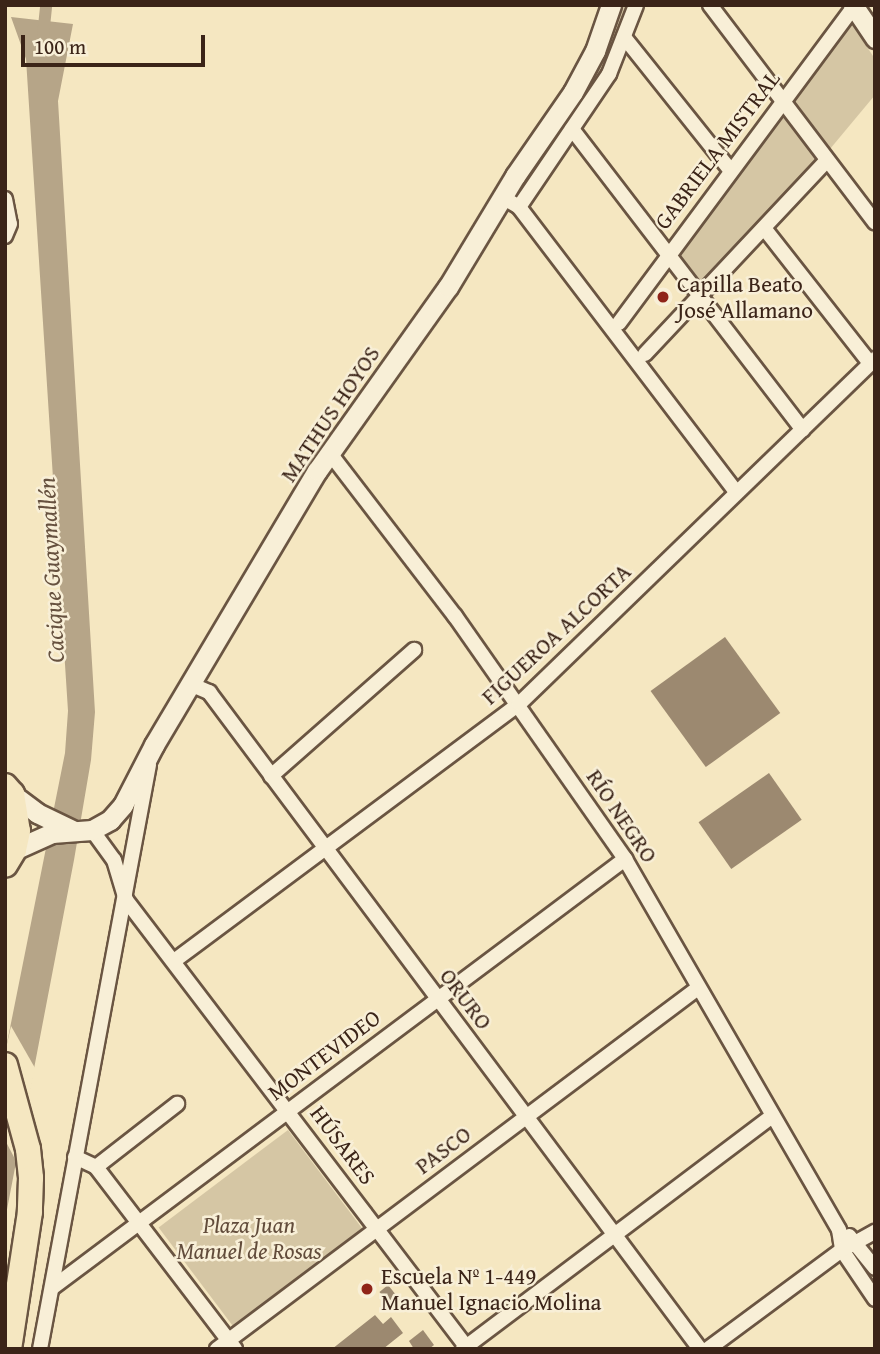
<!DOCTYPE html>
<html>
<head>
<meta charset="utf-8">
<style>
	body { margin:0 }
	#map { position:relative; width:880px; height:1354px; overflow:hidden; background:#f5e7c1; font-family:"Gentium Book Plus",serif }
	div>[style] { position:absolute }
	.green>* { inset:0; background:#d5c6a4; transform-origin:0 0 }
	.water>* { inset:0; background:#b6a588 }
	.pier>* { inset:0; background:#f5e7c1 }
	.stream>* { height:3.5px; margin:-1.75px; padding:0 1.75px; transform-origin:1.75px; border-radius:1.75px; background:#b6a588 }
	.canal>* { height:12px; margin:-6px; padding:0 6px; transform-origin:6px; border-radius:6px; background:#b6a588 }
	.building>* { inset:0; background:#9c8970; transform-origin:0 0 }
	.roads { filter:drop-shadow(2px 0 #6a5542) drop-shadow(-2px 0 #6a5542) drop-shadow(0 2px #6a5542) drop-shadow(0 -2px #6a5542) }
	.street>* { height:14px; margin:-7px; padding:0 7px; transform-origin:7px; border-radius:7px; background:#f8efd7 }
	.secondary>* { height:19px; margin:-9.5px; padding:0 9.5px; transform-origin:9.5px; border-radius:9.5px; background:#f8efd7 }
	.highway>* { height:24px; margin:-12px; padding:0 12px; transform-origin:12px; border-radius:12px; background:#f5e7c1 }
	.dots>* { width:19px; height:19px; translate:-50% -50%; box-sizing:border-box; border:4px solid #f8efd7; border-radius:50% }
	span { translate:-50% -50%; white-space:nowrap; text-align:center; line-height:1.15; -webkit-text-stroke:5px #f8efd7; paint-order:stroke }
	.street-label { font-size:23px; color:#3b2418 }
	.poi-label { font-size:23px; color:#3b2418 }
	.left { translate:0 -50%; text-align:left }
	.park-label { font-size:23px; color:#624c3b; font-style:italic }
	.water-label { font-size:24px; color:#66513f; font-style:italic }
	.frame { position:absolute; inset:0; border:7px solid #3b2418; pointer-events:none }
	.scale { position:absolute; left:21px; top:35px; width:184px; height:32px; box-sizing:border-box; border:4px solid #3b2418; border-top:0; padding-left:9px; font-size:21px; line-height:24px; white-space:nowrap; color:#3b2418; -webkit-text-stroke:5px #f8efd7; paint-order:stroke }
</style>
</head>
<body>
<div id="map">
	<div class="green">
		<div style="clip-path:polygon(615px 5px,632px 5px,604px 75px,523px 195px,510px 191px)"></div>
		<div style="clip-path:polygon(851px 23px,875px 59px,875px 95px,830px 149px,792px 97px)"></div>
		<div style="clip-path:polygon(785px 105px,823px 157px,703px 284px,677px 251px)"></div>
		<div style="left:288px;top:1130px;width:124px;height:162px;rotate:53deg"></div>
	</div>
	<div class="water">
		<div style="clip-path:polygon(11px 17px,73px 24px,58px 101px,95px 712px,91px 760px,74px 860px,5px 1220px,5px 1053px,65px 753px,68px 711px,26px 59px)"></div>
	</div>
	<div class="pier">
		<div style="clip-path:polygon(11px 1026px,35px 1068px,16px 1161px,5px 1140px,5px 1053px)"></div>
	</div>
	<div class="stream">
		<div style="left:45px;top:5px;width:3px;rotate:72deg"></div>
	</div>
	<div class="canal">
		<div style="left:43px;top:36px;width:31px;rotate:-84deg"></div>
	</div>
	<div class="building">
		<div style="left:725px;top:637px;width:94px;height:92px;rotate:54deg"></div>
		<div style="left:769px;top:773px;width:57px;height:86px;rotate:55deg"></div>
		<div style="left:388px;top:1285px;width:26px;height:11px;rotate:51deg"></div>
		<div style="clip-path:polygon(375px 1315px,383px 1324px,391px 1317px,403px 1333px,383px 1349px,332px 1349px)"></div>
		<div style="clip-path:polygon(423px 1330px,434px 1345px,429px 1349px,414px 1349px,409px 1341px)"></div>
	</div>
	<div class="roads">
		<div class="street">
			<div style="left:710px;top:5px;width:273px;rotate:52.8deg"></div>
			<div style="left:624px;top:37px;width:171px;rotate:51.4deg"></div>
			<div style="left:572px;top:129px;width:379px;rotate:52.5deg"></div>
			<div style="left:502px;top:197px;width:20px;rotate:30deg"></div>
			<div style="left:519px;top:207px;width:358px;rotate:52.7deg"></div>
			<div style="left:5px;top:199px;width:25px;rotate:79deg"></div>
			<div style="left:10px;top:224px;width:13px;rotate:113deg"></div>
			<div style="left:519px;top:207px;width:161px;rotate:-55.9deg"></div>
			<div style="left:609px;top:74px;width:74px;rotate:-68.6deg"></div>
			<div style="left:764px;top:228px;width:172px;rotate:51.9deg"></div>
			<div style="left:619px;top:323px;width:394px;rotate:-53.4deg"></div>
			<div style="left:645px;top:354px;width:266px;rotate:-46.8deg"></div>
			<div style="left:329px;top:452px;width:207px;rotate:52.5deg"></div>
			<div style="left:455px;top:616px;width:297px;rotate:55deg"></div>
			<div style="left:625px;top:859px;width:428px;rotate:60deg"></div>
			<div style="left:839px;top:1230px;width:20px;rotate:81deg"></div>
			<div style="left:842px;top:1250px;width:59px;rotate:56deg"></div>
			<div style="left:190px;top:684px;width:21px;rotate:23deg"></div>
			<div style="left:209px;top:692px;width:820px;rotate:53.23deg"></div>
			<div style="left:271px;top:776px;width:191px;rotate:-41.4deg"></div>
			<div style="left:92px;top:830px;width:37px;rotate:54deg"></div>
			<div style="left:114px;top:860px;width:42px;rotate:73.3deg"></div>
			<div style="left:126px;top:900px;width:564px;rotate:52.7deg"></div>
			<div style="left:174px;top:961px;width:430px;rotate:-36.7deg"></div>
			<div style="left:519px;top:704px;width:496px;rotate:-44.1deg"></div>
			<div style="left:75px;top:1157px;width:23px;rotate:25deg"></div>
			<div style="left:96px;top:1167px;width:229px;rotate:52.6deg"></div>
			<div style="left:96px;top:1167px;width:103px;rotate:-37.9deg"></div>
			<div style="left:849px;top:1236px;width:41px;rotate:50.9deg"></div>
			<div style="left:52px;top:1288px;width:716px;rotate:-36.82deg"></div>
			<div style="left:40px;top:1349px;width:594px;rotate:-79.43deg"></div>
			<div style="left:217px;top:1349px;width:601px;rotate:-36.89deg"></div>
			<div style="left:463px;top:1349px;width:387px;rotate:-37deg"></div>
			<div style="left:708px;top:1349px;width:167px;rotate:-36.5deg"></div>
			<div style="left:842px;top:1250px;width:38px;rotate:-29deg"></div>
		</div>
		<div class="secondary">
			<div style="left:853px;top:5px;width:40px;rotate:56deg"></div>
			<div style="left:12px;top:794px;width:31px;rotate:37deg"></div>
			<div style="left:37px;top:813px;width:41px;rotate:25.9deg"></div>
			<div style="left:14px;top:850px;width:42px;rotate:-24.1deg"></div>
			<div style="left:52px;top:833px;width:40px;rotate:-4.3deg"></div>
			<div style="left:92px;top:830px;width:21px;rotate:-29deg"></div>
			<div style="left:110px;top:820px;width:20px;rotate:-49deg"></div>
			<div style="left:123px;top:805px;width:68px;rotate:-62.7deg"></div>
			<div style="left:154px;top:745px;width:319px;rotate:-59.3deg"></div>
			<div style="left:317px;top:471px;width:226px;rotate:-54.6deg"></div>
			<div style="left:448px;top:287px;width:130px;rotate:-58.9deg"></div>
			<div style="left:515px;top:176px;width:102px;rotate:-55.4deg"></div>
			<div style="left:573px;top:92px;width:47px;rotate:-61.8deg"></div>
			<div style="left:595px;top:51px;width:49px;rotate:-70.8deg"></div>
		</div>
		<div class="highway">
			<div style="left:5px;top:786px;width:11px;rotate:49deg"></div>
			<div style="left:12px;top:794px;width:37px;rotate:81deg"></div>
			<div style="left:18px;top:831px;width:19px;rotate:102deg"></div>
			<div style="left:14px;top:850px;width:17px;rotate:121deg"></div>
			<div style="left:5px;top:1065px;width:87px;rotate:74.7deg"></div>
			<div style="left:28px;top:1149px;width:29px;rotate:84deg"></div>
			<div style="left:31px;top:1178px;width:34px;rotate:92deg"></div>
			<div style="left:30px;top:1212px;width:139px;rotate:98.7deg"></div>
		</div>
	</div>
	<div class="dots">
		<div style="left:663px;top:297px;background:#8f2418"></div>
		<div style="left:367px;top:1289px;background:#8f2418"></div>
	</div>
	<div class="street-label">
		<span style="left:717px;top:150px;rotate:-53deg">GABRIELA MISTRAL</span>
		<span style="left:330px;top:414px;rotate:-56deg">MATHUS HOYOS</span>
		<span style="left:556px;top:634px;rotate:-43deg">FIGUEROA ALCORTA</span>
		<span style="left:622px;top:816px;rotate:56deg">RÍO NEGRO</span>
		<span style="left:466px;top:999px;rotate:53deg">ORURO</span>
		<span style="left:324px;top:1055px;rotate:-37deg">MONTEVIDEO</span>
		<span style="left:343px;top:1145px;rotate:53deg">HÚSARES</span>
		<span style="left:443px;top:1150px;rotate:-37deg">PASCO</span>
	</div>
	<div class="poi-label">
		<span class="left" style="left:677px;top:297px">Capilla Beato<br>José Allamano</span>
		<span class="left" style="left:381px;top:1289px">Escuela Nº 1-449<br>Manuel Ignacio Molina</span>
	</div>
	<div class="park-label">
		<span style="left:249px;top:1238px">Plaza Juan<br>Manuel de Rosas</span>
	</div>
	<div class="water-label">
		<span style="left:51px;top:570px;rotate:-93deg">Cacique Guaymallén</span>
	</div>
	<div class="frame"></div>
	<div class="scale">100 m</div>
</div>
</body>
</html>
